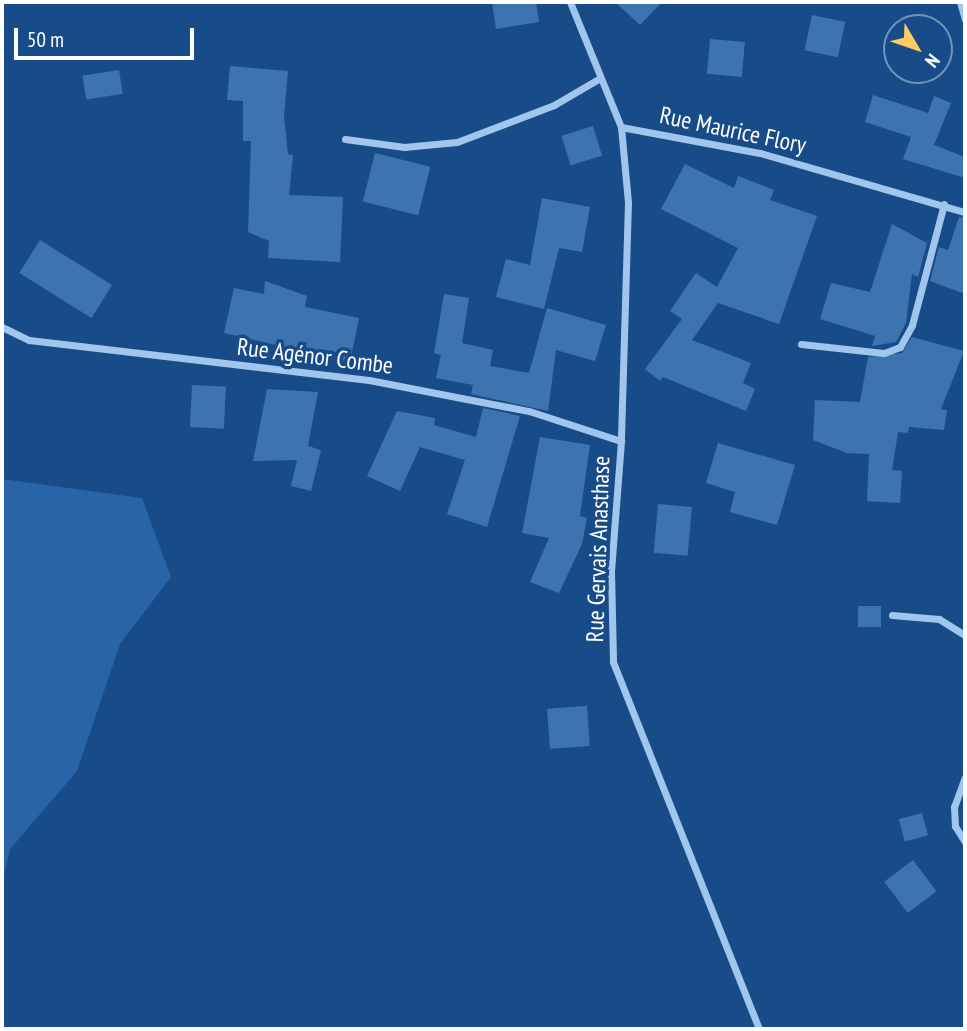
<!DOCTYPE html>
<html>
<head>
<meta charset="utf-8">
<style>
	body { margin:0 }
	#map { position:relative; width:967px; height:1031px; overflow:hidden; background:#184c89; font-family:"PT Sans Narrow",sans-serif }
	div>[style] { position:absolute }
	.green>* { inset:0; background:#2864a6 }
	.building>* { inset:0; background:#3d74b0; transform-origin:0 0 }
	.street>* { height:7px; margin:-3.5px; padding:0 3.5px; transform-origin:3.5px; border-radius:3.5px; background:#a1c5ed }
	span { translate:-50% -50%; white-space:nowrap; text-align:center; line-height:1.15; -webkit-text-stroke:7px #184c89; paint-order:stroke }
	.street-label { font-size:24px; color:#fff }
	.frame { position:absolute; inset:0; border:4px solid #fff; pointer-events:none }
	.north { position:absolute; left:883px; top:14px; width:70px; height:70px; box-sizing:border-box; background:#184c89; border:2px solid #7494b8; border-radius:50%; rotate:129deg; font-size:19px; font-weight:700; line-height:28px; text-align:center; color:#fff }
	.north::after { content:''; display:block; margin:auto; width:24px; height:32px; background:#ffcc5d; clip-path:polygon(50% 0,100% 100%,50% 72%,0 100%) }
	.scale { position:absolute; left:14px; top:28px; width:180px; height:32px; box-sizing:border-box; border:4px solid #fff; border-top:0; padding-left:9px; font-size:21px; line-height:24px; white-space:nowrap; color:#fff; -webkit-text-stroke:5px #184c89; paint-order:stroke }
</style>
</head>
<body>
<div id="map">
	<div class="green">
		<div style="clip-path:polygon(2px 479px,142px 498px,171px 577px,120px 644px,77px 771px,10px 849px,2px 884px)"></div>
	</div>
	<div class="building">
		<div style="clip-path:polygon(492px 2px,536px 2px,539px 22px,496px 29px)"></div>
		<div style="clip-path:polygon(615px 2px,662px 2px,640px 25px)"></div>
		<div style="left:812px;top:15px;width:34px;height:36px;rotate:12deg"></div>
		<div style="left:710px;top:39px;width:35px;height:35px;rotate:5deg"></div>
		<div style="clip-path:polygon(230px 66px,288px 71px,284px 116px,288px 154px,293px 155px,289px 195px,343px 197px,340px 262px,268px 258px,269px 241px,248px 232px,251px 141px,243px 141px,243px 101px,227px 100px)"></div>
		<div style="left:119px;top:70px;width:24px;height:37px;rotate:81deg"></div>
		<div style="clip-path:polygon(873px 95px,928px 113px,934px 96px,951px 103px,934px 145px,965px 157px,965px 178px,903px 159px,911px 137px,865px 122px)"></div>
		<div style="left:593px;top:126px;width:31px;height:33px;rotate:73deg"></div>
		<div style="left:375px;top:153px;width:57px;height:50px;rotate:14deg"></div>
		<div style="clip-path:polygon(685px 164px,734px 188px,738px 176px,774px 190px,770px 200px,817px 216px,779px 324px,718px 303px,692px 340px,751px 363px,743px 383px,755px 389px,746px 411px,663px 377px,660px 381px,645px 369px,682px 319px,670px 311px,696px 273px,717px 287px,738px 248px,661px 209px)"></div>
		<div style="clip-path:polygon(542px 198px,590px 207px,582px 252px,559px 248px,544px 309px,496px 297px,506px 259px,530px 265px)"></div>
		<div style="clip-path:polygon(959px 217px,965px 218px,965px 294px,930px 281px,939px 247px,948px 250px)"></div>
		<div style="clip-path:polygon(892px 224px,927px 243px,918px 277px,912px 274px,906px 323px,896px 342px,872px 346px,875px 336px,820px 319px,831px 283px,870px 292px)"></div>
		<div style="left:40px;top:240px;width:85px;height:39px;rotate:32deg"></div>
		<div style="clip-path:polygon(265px 281px,307px 296px,305px 307px,359px 318px,350px 362px,224px 333px,234px 288px,264px 294px)"></div>
		<div style="clip-path:polygon(444px 294px,469px 298px,462px 343px,493px 350px,490px 366px,529px 373px,547px 308px,606px 325px,595px 361px,556px 350px,548px 411px,471px 394px,473px 385px,436px 378px,441px 355px,434px 353px)"></div>
		<div style="clip-path:polygon(912px 337px,964px 351px,941px 409px,947px 410px,944px 430px,909px 427px,908px 433px,898px 432px,892px 470px,902px 471px,900px 503px,867px 501px,869px 454px,847px 453px,813px 440px,815px 400px,860px 402px,868px 357px,902px 353px)"></div>
		<div style="left:192px;top:385px;width:34px;height:42px;rotate:3deg"></div>
		<div style="clip-path:polygon(267px 389px,318px 392px,308px 446px,321px 450px,311px 491px,291px 486px,297px 460px,253px 461px)"></div>
		<div style="clip-path:polygon(483px 408px,520px 416px,487px 527px,447px 514px,465px 460px,420px 447px,400px 491px,367px 476px,397px 411px,435px 418px,434px 425px,476px 437px)"></div>
		<div style="clip-path:polygon(540px 437px,590px 445px,580px 516px,587px 518px,582px 544px,559px 593px,530px 582px,549px 538px,522px 533px)"></div>
		<div style="clip-path:polygon(718px 443px,795px 465px,777px 525px,730px 512px,735px 492px,706px 483px)"></div>
		<div style="left:658px;top:504px;width:34px;height:49px;rotate:5deg"></div>
		<div style="left:858px;top:606px;width:23px;height:21px"></div>
		<div style="left:587px;top:706px;width:40px;height:40px;rotate:86deg"></div>
		<div style="left:922px;top:813px;width:23px;height:24px;rotate:75deg"></div>
		<div style="left:913px;top:860px;width:39px;height:36px;rotate:53deg"></div>
	</div>
	<div class="street">
		<div style="left:570px;top:2px;width:135px;rotate:67.8deg"></div>
		<div style="left:621px;top:127px;width:141px;rotate:10.6deg"></div>
		<div style="left:760px;top:153px;width:213px;rotate:16.1deg"></div>
		<div style="left:960px;top:2px;width:19px;rotate:74deg"></div>
		<div style="left:621px;top:127px;width:75px;rotate:84.7deg"></div>
		<div style="left:628px;top:202px;width:239px;rotate:91.7deg"></div>
		<div style="left:621px;top:441px;width:130px;rotate:94.4deg"></div>
		<div style="left:611px;top:571px;width:91px;rotate:88.7deg"></div>
		<div style="left:613px;top:662px;width:395px;rotate:68.3deg"></div>
		<div style="left:345px;top:139px;width:60px;rotate:7.7deg"></div>
		<div style="left:404px;top:147px;width:53px;rotate:-5.4deg"></div>
		<div style="left:457px;top:142px;width:104px;rotate:-20.9deg"></div>
		<div style="left:554px;top:105px;width:53px;rotate:-30.4deg"></div>
		<div style="left:2px;top:327px;width:30px;rotate:26deg"></div>
		<div style="left:29px;top:340px;width:342px;rotate:6.7deg"></div>
		<div style="left:369px;top:380px;width:163px;rotate:11deg"></div>
		<div style="left:529px;top:411px;width:97px;rotate:18.1deg"></div>
		<div style="left:801px;top:344px;width:83px;rotate:6.2deg"></div>
		<div style="left:884px;top:353px;width:17px;rotate:-21deg"></div>
		<div style="left:900px;top:347px;width:25px;rotate:-61deg"></div>
		<div style="left:912px;top:325px;width:125px;rotate:-75.2deg"></div>
		<div style="left:892px;top:615px;width:47px;rotate:4.9deg"></div>
		<div style="left:939px;top:619px;width:31px;rotate:32deg"></div>
		<div style="left:965px;top:777px;width:32px;rotate:110deg"></div>
		<div style="left:954px;top:807px;width:19px;rotate:87deg"></div>
		<div style="left:955px;top:826px;width:19px;rotate:58deg"></div>
	</div>
	<div class="street-label">
		<span style="left:733px;top:130px;rotate:12deg">Rue Maurice Flory</span>
		<span style="left:315px;top:356px;rotate:7deg">Rue Agénor Combe</span>
		<span style="left:598px;top:549px;rotate:-88deg">Rue Gervais Anasthase</span>
	</div>
	<div class="frame"></div>
	<div class="north">N</div>
	<div class="scale">50 m</div>
</div>
</body>
</html>
